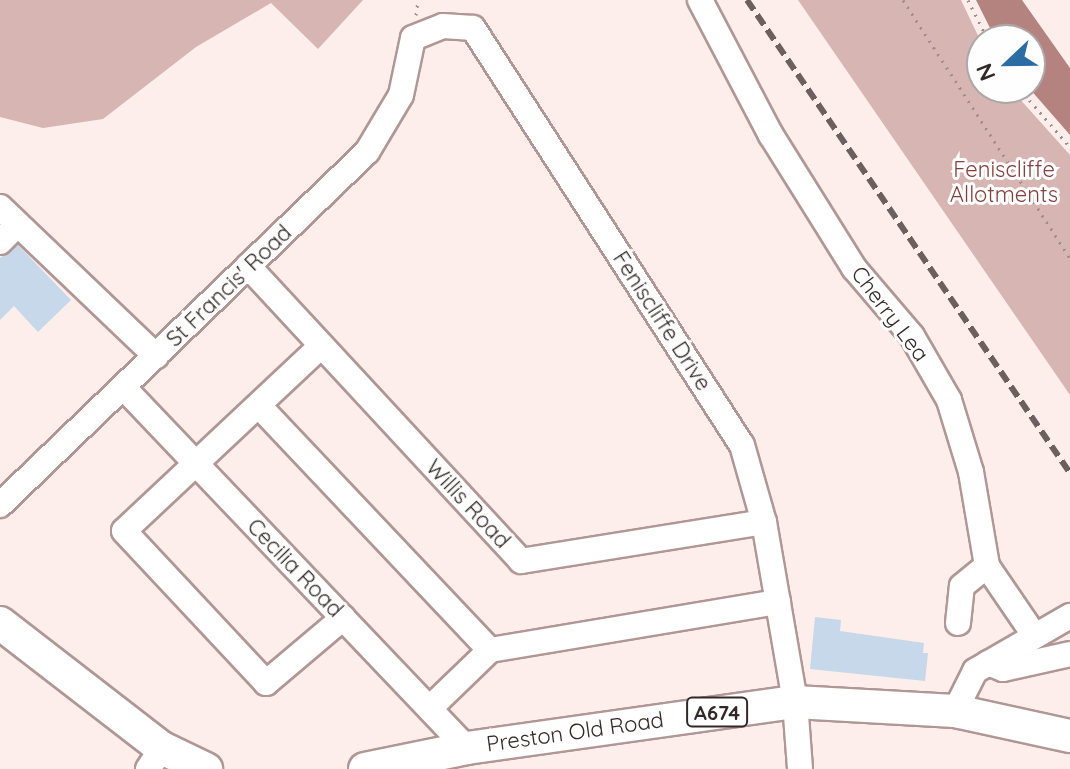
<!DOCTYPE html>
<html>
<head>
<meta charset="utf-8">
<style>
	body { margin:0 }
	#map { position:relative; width:1070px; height:769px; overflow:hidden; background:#fdedeb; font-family:Quicksand,sans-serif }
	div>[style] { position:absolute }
	.green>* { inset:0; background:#d6b5b2 }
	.water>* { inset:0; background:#b5837f }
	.building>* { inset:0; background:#c6d8e9 }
	.path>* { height:3px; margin-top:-1.5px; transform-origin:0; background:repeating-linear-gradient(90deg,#9c8f8d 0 2px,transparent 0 8px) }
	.roads { filter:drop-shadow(2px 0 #b09795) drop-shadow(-2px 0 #b09795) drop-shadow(0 2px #b09795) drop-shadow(0 -2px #b09795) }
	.minor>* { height:24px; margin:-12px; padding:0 12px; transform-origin:12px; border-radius:12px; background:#fff }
	.major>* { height:32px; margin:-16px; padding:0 16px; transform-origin:16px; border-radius:16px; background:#fff }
	.rail>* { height:6px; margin-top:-3px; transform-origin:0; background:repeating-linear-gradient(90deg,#6c605f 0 12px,transparent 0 18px) }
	span { translate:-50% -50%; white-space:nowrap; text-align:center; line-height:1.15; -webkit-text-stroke:6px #fefefe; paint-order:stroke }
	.shield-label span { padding:2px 6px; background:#fefefe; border:2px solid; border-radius:6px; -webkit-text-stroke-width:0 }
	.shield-label { font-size:20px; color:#322827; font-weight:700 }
	.park-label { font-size:22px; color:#823f3c }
	.street-label { font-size:22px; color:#322827 }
	.north { position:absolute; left:966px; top:24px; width:80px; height:80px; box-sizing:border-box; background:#fefefe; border:2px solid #aca8a8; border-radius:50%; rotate:248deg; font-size:22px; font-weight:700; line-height:32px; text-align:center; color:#322827 }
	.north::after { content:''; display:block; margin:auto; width:28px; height:36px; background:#2b6da3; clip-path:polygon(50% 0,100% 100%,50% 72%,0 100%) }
</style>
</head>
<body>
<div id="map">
	<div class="green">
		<div style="clip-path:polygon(0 0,363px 0,318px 49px,271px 3px,196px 47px,103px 119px,43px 128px,0 117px)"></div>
		<div style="clip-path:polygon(798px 0,961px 0,982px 44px,982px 88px,1010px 88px,1070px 155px,1070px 395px)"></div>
	</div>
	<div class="water">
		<div style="clip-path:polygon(976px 0,1022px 0,1070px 68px,1070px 135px,1029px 88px,1030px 40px,996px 40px)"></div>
	</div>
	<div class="building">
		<div style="clip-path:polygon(18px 245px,71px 300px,38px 332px,14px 306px,0 320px,0 258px)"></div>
		<div style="clip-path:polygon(815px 617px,841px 620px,840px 631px,924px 643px,923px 653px,928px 653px,925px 681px,810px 669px)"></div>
	</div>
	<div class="path">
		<div style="left:903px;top:0;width:307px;rotate:57.1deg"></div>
		<div style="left:968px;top:0;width:45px;rotate:63.4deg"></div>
		<div style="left:416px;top:15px;width:15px;rotate:-82deg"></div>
		<div style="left:1019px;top:88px;width:78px;rotate:49.2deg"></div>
	</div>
	<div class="roads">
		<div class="minor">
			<div style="left:700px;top:0;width:153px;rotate:62.3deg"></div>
			<div style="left:771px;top:135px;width:157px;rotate:58deg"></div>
			<div style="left:854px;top:268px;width:89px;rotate:49.5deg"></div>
			<div style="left:912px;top:336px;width:74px;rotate:60deg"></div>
			<div style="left:949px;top:400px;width:75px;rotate:73deg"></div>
			<div style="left:971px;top:472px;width:95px;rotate:80.3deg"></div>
			<div style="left:987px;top:566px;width:83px;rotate:55.7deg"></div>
			<div style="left:0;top:207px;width:216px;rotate:43.7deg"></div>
			<div style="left:0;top:242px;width:25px;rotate:-45deg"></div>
			<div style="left:248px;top:266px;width:402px;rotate:47.2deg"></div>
			<div style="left:521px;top:561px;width:246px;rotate:-9.1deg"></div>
			<div style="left:321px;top:346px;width:270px;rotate:136.8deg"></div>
			<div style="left:124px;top:531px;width:208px;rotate:46.9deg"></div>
			<div style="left:266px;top:683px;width:101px;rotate:-40.2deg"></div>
			<div style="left:124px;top:388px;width:497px;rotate:46.4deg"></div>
			<div style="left:261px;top:408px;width:333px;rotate:46.6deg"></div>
			<div style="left:0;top:505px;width:509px;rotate:-43.89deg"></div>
			<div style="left:367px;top:152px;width:66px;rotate:-59.2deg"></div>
			<div style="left:401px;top:95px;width:58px;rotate:-78.1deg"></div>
			<div style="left:413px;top:38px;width:32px;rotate:-22deg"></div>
			<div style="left:443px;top:26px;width:30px;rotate:4deg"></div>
			<div style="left:473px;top:28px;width:496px;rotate:57.2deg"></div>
			<div style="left:742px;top:445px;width:80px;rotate:74.1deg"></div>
			<div style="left:764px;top:522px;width:183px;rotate:80.2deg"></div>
			<div style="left:795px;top:702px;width:67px;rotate:85.7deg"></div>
			<div style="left:958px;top:623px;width:37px;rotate:-84deg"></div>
			<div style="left:962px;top:586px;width:32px;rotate:-39deg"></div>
			<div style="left:988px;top:663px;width:16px;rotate:22deg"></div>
			<div style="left:1003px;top:669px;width:69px;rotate:-12.6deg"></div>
			<div style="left:430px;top:708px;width:83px;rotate:-44deg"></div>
			<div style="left:490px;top:650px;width:292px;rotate:-9.5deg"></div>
			<div style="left:955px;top:711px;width:45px;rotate:-63.4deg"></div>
			<div style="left:975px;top:671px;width:110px;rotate:-30.1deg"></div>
			<div style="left:148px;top:769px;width:25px;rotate:-56deg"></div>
		</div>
		<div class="major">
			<div style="left:0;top:623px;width:205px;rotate:37.7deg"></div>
			<div style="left:162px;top:748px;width:49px;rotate:25.5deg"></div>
			<div style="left:365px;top:769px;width:104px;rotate:-11.6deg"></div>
			<div style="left:467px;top:748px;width:331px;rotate:-8deg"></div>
			<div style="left:795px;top:702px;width:160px;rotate:3.2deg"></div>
			<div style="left:955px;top:711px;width:118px;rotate:12.3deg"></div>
		</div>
	</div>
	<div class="rail">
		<div style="left:747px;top:0;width:573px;rotate:55.67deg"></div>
	</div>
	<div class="shield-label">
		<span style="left:717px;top:712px">A674</span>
	</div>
	<div class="park-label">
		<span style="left:1004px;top:182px">Feniscliffe<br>Allotments</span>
	</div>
	<div class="street-label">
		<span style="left:229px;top:286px;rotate:-44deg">St Francis' Road</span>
		<span style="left:890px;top:314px;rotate:53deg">Cherry Lea</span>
		<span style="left:662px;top:321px;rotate:57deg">Feniscliffe Drive</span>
		<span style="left:468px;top:504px;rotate:47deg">Willis Road</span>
		<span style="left:295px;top:568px;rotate:46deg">Cecilia Road</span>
		<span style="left:575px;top:732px;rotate:-8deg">Preston Old Road</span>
	</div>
	<div class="north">N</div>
</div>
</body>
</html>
